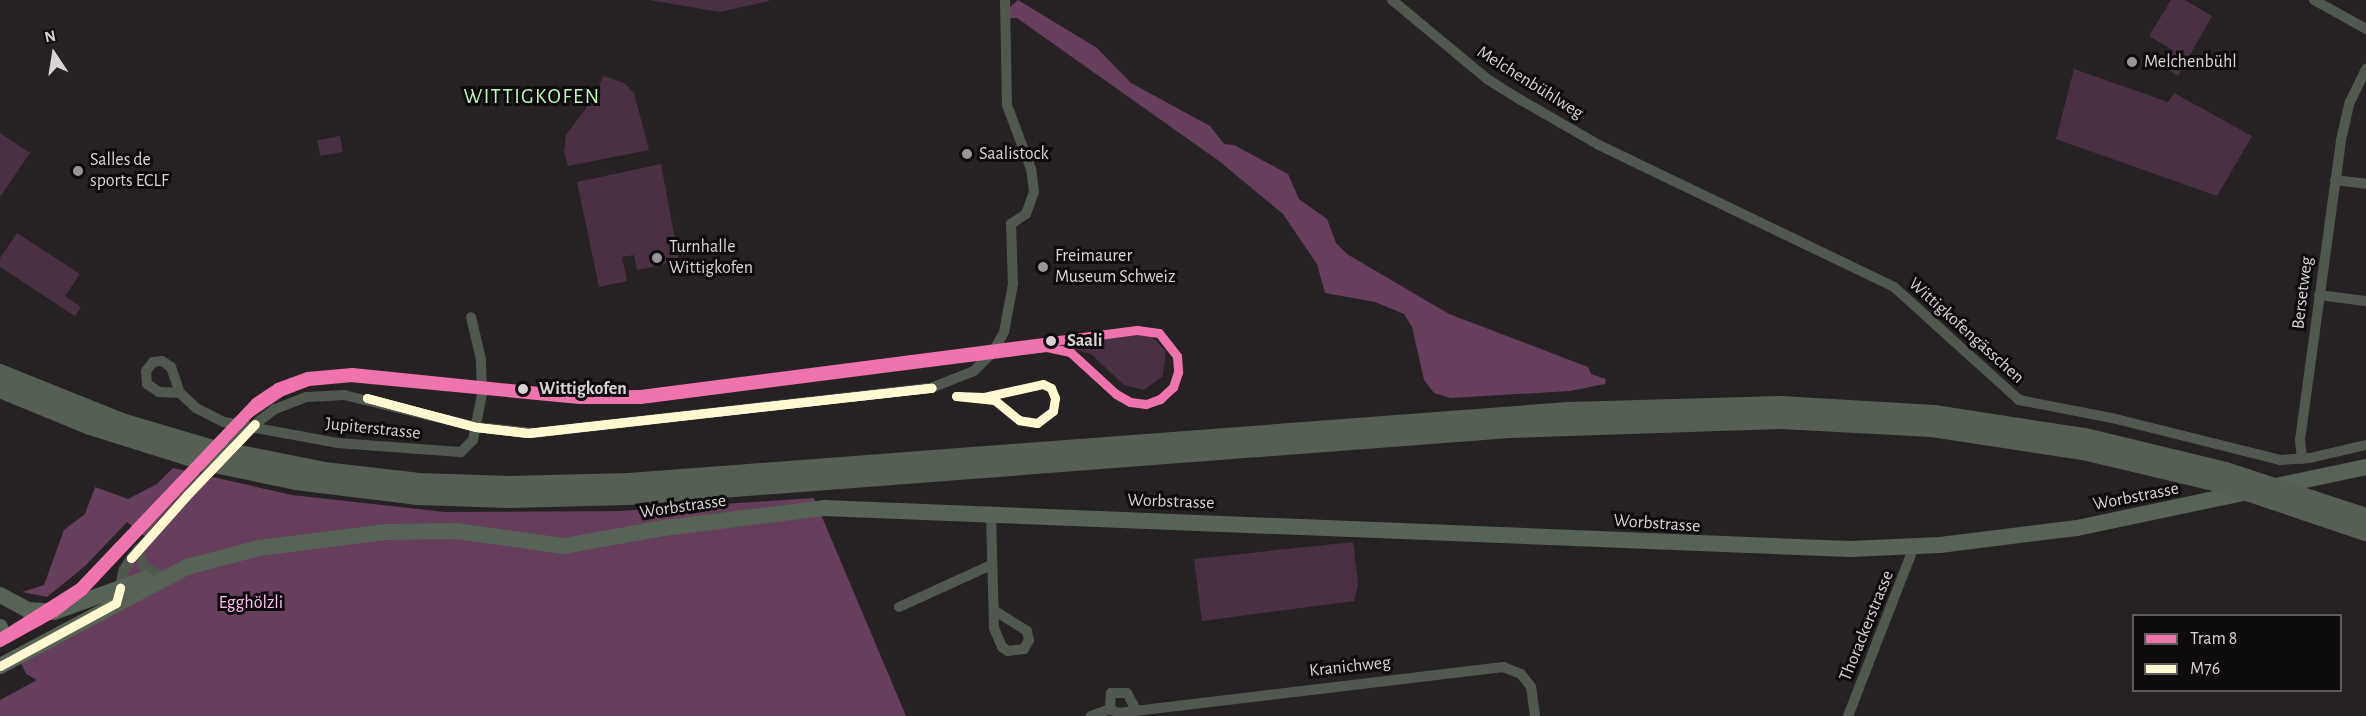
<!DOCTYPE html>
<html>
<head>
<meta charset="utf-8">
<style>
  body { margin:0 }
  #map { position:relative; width:2366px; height:716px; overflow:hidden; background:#262224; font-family:"Alegreya Sans",sans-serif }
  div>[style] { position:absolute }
  .green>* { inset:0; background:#4a3043; transform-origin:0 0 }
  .forest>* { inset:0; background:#653f5b }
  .street>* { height:10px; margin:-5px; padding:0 5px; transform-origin:5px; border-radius:5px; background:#50584f }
  .primary>* { height:16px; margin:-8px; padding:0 8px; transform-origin:8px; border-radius:8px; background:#576356 }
  .highway>* { height:18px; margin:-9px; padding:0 9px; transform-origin:9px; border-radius:9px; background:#555f54 }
  .bus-1>* { height:9px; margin:-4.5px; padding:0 4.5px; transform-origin:4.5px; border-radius:4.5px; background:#fff9d1 }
  .tram-1>* { height:9px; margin:-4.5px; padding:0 4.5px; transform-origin:4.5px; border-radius:4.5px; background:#ef73ac }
  .dots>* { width:16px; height:16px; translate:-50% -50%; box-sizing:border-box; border:3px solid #0e0b0d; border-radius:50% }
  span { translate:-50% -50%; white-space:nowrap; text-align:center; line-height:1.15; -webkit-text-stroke:6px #0e0b0d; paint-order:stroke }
  .poi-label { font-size:18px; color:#d8d3d6 }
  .left { translate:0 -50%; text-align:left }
  .street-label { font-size:18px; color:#d8d3d6 }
  .stop-label { font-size:18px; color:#d8d3d6; font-weight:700 }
  .park-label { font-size:18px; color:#fac0eb }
  .quarter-label { font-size:21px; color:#bdf6b9; letter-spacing:1.5px }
  .legend { position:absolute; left:2132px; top:614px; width:210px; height:78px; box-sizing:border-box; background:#0e0b0d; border:2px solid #5f5b5d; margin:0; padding:8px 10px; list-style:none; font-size:18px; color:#d8d3d6 }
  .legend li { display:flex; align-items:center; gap:12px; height:30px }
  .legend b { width:30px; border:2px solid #5f5b5d }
  .north { position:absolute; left:24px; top:24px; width:60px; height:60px; -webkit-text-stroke:4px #0e0b0d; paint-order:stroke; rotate:348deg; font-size:16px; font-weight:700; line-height:24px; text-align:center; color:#d8d3d6 }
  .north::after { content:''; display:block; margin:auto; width:21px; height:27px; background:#d8d3d6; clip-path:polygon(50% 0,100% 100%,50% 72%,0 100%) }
</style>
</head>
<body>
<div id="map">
  <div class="green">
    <i style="clip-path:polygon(649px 0,769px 0,769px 1px,720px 12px)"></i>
    <i style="clip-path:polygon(2171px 0,2185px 0,2212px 16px,2178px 76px,2161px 65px,2171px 49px,2149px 36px)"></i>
    <i style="clip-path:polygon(2074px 69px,2168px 102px,2174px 93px,2252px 136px,2217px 196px,2056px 139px)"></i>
    <i style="clip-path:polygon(603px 76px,624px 83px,634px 93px,649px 150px,568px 166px,564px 152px,566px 135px,596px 95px)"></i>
    <i style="clip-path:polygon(0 133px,30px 153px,0 197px)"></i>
    <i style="left:340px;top:136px;width:16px;height:23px;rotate:79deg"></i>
    <i style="clip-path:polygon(661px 164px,679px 261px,637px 270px,634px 255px,622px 257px,627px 281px,599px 287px,577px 182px)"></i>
    <i style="clip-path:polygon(17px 233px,80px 274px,65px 296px,81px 307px,75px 316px,0 267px,0 258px)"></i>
    <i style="clip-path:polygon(1135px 334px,1150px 335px,1166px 351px,1163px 376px,1144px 390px,1124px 385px,1091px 354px,1054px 344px)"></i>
    <i style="clip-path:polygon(1353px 542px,1358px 584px,1354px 601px,1202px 621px,1194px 559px)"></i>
  </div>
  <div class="forest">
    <i style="clip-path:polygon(1018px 0,1097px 48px,1131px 83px,1210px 126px,1224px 144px,1234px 145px,1288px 174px,1299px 199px,1327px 219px,1336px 243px,1347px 254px,1449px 314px,1588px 367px,1591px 374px,1606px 379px,1605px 384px,1570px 391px,1451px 398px,1434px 393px,1424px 380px,1412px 327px,1404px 314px,1375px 302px,1325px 293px,1317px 264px,1283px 214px,1219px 161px,1017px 18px,1009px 18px,1010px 7px)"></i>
    <i style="clip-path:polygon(173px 468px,292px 495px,445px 512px,619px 511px,814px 498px,906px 716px,0 716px,0 700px,37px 680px,26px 674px,18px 657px,132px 595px,125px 584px,128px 569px,148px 539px,127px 522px,85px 566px,47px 597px,22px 592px,44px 585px,64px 530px,85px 514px,95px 487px,128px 499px,157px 484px)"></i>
  </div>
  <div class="street">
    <i style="left:1392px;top:0;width:124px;rotate:39.7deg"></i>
    <i style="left:1487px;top:79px;width:40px;rotate:32deg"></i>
    <i style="left:1521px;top:100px;width:90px;rotate:30deg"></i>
    <i style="left:1599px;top:145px;width:327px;rotate:25.7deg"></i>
    <i style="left:1894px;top:287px;width:169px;rotate:42.1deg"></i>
    <i style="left:2019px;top:400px;width:95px;rotate:11deg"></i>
    <i style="left:2112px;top:418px;width:173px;rotate:14deg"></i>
    <i style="left:2280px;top:460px;width:30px;rotate:-4deg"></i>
    <i style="left:2310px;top:458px;width:57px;rotate:-13.1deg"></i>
    <i style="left:2314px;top:0;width:60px;rotate:29.1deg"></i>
    <i style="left:2335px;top:180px;width:31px;rotate:7deg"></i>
    <i style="left:2319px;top:295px;width:47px;rotate:7.3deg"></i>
    <i style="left:180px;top:393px;width:21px;rotate:-177deg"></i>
    <i style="left:159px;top:392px;width:14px;rotate:-146deg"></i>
    <i style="left:147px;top:384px;width:13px;rotate:-94deg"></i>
    <i style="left:146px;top:371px;width:11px;rotate:-52deg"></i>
    <i style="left:153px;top:362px;width:9px;rotate:-6deg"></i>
    <i style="left:162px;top:361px;width:11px;rotate:34deg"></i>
    <i style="left:171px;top:367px;width:28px;rotate:71deg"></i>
    <i style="left:180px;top:393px;width:22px;rotate:43deg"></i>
    <i style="left:196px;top:408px;width:31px;rotate:27deg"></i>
    <i style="left:224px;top:422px;width:115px;rotate:10.5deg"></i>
    <i style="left:337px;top:443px;width:124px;rotate:4.2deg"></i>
    <i style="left:461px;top:452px;width:17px;rotate:-45deg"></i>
    <i style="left:473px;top:440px;width:47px;rotate:-78.9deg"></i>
    <i style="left:482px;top:394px;width:35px;rotate:-92deg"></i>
    <i style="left:481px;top:359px;width:43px;rotate:-103.4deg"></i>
    <i style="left:2302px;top:459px;width:19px;rotate:-96deg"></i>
    <i style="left:2300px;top:440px;width:303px;rotate:-82.2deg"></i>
    <i style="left:2341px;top:140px;width:39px;rotate:-77deg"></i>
    <i style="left:2350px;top:102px;width:37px;rotate:-64deg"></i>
    <i style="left:991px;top:513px;width:115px;rotate:88.5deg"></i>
    <i style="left:994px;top:628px;width:21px;rotate:67deg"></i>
    <i style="left:1002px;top:647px;width:7px;rotate:34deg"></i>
    <i style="left:1008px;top:651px;width:16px;rotate:-7deg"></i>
    <i style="left:1024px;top:649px;width:10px;rotate:-61deg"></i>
    <i style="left:1029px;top:640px;width:9px;rotate:-103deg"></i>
    <i style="left:1027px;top:631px;width:39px;rotate:-148deg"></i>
    <i style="left:138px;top:549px;width:19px;rotate:72deg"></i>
    <i style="left:144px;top:567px;width:18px;rotate:27deg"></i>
    <i style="left:119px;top:592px;width:21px;rotate:-79deg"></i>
    <i style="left:123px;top:571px;width:15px;rotate:-58deg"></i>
    <i style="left:131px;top:558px;width:169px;rotate:-47.9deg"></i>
    <i style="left:244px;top:433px;width:39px;rotate:-38deg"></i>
    <i style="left:275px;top:409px;width:34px;rotate:-21deg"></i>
    <i style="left:307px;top:397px;width:37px;rotate:-3deg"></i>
    <i style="left:344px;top:395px;width:136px;rotate:13.6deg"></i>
    <i style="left:476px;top:427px;width:58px;rotate:5.9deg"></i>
    <i style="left:534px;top:433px;width:400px;rotate:-6.5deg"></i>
    <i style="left:931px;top:388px;width:46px;rotate:-21.6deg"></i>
    <i style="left:974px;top:371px;width:27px;rotate:-45deg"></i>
    <i style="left:993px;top:352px;width:23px;rotate:-61deg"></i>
    <i style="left:1004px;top:332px;width:49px;rotate:-79.4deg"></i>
    <i style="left:1013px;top:284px;width:60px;rotate:-91.9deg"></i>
    <i style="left:1011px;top:224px;width:18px;rotate:-34deg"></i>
    <i style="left:1026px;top:214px;width:23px;rotate:-70deg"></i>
    <i style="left:1034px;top:192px;width:23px;rotate:-97deg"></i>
    <i style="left:1031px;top:169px;width:68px;rotate:-110.6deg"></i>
    <i style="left:1007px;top:105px;width:105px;rotate:-91.1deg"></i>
    <i style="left:899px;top:607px;width:101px;rotate:-24.5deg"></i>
    <i style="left:1135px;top:708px;width:17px;rotate:-118deg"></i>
    <i style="left:1127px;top:693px;width:16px;rotate:180deg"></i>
    <i style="left:1111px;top:693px;width:16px;rotate:94deg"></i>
    <i style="left:1110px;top:709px;width:9px;rotate:27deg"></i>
    <i style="left:1118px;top:713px;width:388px;rotate:-6.8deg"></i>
    <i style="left:1503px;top:667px;width:19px;rotate:21deg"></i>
    <i style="left:1521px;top:674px;width:16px;rotate:52deg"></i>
    <i style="left:1531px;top:687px;width:29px;rotate:82deg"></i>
    <i style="left:1091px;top:716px;width:20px;rotate:-20deg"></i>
    <i style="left:1848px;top:716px;width:181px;rotate:-68.7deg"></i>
  </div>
  <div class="primary">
    <i style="left:0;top:595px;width:32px;rotate:28deg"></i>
    <i style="left:28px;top:610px;width:26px;rotate:4deg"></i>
    <i style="left:54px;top:612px;width:97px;rotate:-19.9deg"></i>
    <i style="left:0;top:627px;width:10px;rotate:90deg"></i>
    <i style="left:0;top:666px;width:212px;rotate:-27.9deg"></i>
    <i style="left:187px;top:567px;width:74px;rotate:-14.8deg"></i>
    <i style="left:259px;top:548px;width:127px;rotate:-7.2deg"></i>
    <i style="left:385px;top:532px;width:71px;rotate:-0.8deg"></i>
    <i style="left:456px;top:531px;width:109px;rotate:7.9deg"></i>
    <i style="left:564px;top:546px;width:102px;rotate:-10.2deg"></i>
    <i style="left:664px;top:528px;width:161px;rotate:-7.1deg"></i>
    <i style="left:824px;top:508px;width:1027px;rotate:2.29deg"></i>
    <i style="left:1850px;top:549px;width:90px;rotate:-2.5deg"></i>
    <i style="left:1940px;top:545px;width:138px;rotate:-7.1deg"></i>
    <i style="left:2077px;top:528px;width:295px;rotate:-11.9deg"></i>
  </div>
  <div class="highway">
    <i style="left:0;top:373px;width:131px;rotate:21.9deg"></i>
    <i style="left:122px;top:422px;width:91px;rotate:16.6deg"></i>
    <i style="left:209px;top:448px;width:117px;rotate:11.3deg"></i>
    <i style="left:324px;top:471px;width:96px;rotate:6.6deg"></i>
    <i style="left:419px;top:482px;width:90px;rotate:1.9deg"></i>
    <i style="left:509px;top:485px;width:120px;rotate:-1.4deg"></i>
    <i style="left:629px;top:482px;width:942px;rotate:-4.32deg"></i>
    <i style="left:1568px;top:411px;width:213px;rotate:-1.6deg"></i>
    <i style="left:1781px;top:405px;width:153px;rotate:3.4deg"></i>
    <i style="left:1934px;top:414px;width:153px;rotate:8.7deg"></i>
    <i style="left:2085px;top:437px;width:145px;rotate:13.6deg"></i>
    <i style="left:2226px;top:471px;width:147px;rotate:18.2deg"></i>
    <i style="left:0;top:389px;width:97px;rotate:22.3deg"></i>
    <i style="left:90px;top:426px;width:121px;rotate:17.4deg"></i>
    <i style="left:205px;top:462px;width:93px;rotate:11.8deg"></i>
    <i style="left:296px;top:481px;width:123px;rotate:7deg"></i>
    <i style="left:418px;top:496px;width:91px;rotate:1.9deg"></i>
    <i style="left:509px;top:499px;width:121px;rotate:-1.4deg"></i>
    <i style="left:630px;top:496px;width:882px;rotate:-4.36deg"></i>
    <i style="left:1509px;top:429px;width:272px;rotate:-1.9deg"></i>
    <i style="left:1781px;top:420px;width:151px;rotate:3deg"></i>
    <i style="left:1932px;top:428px;width:153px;rotate:8.7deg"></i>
    <i style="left:2083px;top:451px;width:144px;rotate:13.3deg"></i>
    <i style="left:2223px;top:484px;width:151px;rotate:18.6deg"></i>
  </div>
  <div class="bus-1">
    <i style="left:1043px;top:384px;width:9px;rotate:27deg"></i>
    <i style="left:1051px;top:388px;width:11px;rotate:68deg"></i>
    <i style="left:1055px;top:398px;width:13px;rotate:99deg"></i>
    <i style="left:1053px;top:411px;width:20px;rotate:143deg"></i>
    <i style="left:1037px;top:423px;width:18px;rotate:-171deg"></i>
    <i style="left:1019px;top:420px;width:32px;rotate:-141deg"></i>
    <i style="left:994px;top:400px;width:38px;rotate:-174deg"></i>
    <i style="left:956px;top:396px;width:28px;rotate:2deg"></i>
    <i style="left:984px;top:397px;width:60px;rotate:-12.4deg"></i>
    <i style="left:367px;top:398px;width:113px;rotate:14.9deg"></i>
    <i style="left:367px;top:398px;width:113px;rotate:14.9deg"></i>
    <i style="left:476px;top:427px;width:52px;rotate:6.6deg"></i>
    <i style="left:476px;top:427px;width:52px;rotate:6.6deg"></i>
    <i style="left:528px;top:433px;width:406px;rotate:-6.4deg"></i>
    <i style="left:528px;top:433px;width:406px;rotate:-6.4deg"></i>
    <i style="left:189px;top:493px;width:95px;rotate:-46.3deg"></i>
    <i style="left:189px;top:493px;width:95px;rotate:-46.3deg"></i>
    <i style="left:131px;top:558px;width:87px;rotate:-48.3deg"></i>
    <i style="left:131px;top:558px;width:87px;rotate:-48.3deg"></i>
    <i style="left:0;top:666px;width:132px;rotate:-28.5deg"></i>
    <i style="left:116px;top:603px;width:16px;rotate:-75deg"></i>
  </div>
  <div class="tram-1">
    <i style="left:0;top:637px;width:93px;rotate:-32.3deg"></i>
    <i style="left:79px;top:587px;width:255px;rotate:-46.4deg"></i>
    <i style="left:255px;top:402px;width:27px;rotate:-34deg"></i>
    <i style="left:277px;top:387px;width:32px;rotate:-20deg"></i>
    <i style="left:307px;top:376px;width:45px;rotate:-5.1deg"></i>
    <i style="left:352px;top:372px;width:227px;rotate:5.8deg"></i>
    <i style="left:578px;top:395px;width:62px;rotate:-0.9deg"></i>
    <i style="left:640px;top:394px;width:501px;rotate:-7.34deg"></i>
    <i style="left:1137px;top:330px;width:22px;rotate:8deg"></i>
    <i style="left:1159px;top:333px;width:29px;rotate:52deg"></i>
    <i style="left:1177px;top:356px;width:16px;rotate:86deg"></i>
    <i style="left:1178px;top:372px;width:16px;rotate:108deg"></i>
    <i style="left:1173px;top:387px;width:18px;rotate:137deg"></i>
    <i style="left:1160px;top:399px;width:15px;rotate:160deg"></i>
    <i style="left:1146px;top:404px;width:16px;rotate:-173deg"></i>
    <i style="left:1130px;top:402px;width:16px;rotate:-150deg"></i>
    <i style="left:1116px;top:394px;width:62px;rotate:-137.6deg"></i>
    <i style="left:1070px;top:352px;width:25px;rotate:-168deg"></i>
    <i style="left:1046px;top:347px;width:409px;rotate:172.7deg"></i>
    <i style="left:640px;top:399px;width:61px;rotate:180deg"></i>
    <i style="left:579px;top:399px;width:228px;rotate:-174.5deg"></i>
    <i style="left:352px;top:377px;width:44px;rotate:174.8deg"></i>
    <i style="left:308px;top:381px;width:30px;rotate:159deg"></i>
    <i style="left:280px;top:392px;width:37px;rotate:146deg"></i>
    <i style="left:249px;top:413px;width:244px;rotate:133.2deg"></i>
    <i style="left:82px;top:591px;width:35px;rotate:143deg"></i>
    <i style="left:54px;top:612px;width:62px;rotate:150.9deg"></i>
  </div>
  <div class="dots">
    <i style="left:2132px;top:62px;background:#9a9598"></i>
    <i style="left:967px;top:154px;background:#9a9598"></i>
    <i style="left:78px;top:171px;background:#9a9598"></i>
    <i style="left:657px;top:258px;background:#9a9598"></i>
    <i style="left:1043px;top:267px;background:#9a9598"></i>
    <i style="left:1051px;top:341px;background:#d8d3d6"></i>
    <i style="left:523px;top:389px;background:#d8d3d6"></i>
  </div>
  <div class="poi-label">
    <span class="left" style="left:2144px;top:62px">Melchenbühl</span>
    <span class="left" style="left:979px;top:154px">Saalistock</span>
    <span class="left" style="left:90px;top:171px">Salles de<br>sports ECLF</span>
    <span class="left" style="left:669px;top:258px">Turnhalle<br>Wittigkofen</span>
    <span class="left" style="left:1055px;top:267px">Freimaurer<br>Museum Schweiz</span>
  </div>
  <div class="street-label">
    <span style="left:1530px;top:83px;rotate:32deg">Melchenbühlweg</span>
    <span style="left:2303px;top:293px;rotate:-83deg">Bersetweg</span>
    <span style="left:1966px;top:331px;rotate:42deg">Wittigkofengässchen</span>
    <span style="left:373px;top:429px;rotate:6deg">Jupiterstrasse</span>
    <span style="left:2136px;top:497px;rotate:-11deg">Worbstrasse</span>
    <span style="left:1171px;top:502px;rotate:2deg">Worbstrasse</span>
    <span style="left:683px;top:507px;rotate:-8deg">Worbstrasse</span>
    <span style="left:1657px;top:524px;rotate:4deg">Worbstrasse</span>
    <span style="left:1867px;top:626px;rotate:-68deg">Thorackerstrasse</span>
    <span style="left:1350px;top:667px;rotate:-6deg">Kranichweg</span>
  </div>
  <div class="stop-label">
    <span class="left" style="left:1067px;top:341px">Saali</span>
    <span class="left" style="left:539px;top:389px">Wittigkofen</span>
  </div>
  <div class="park-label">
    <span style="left:251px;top:603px">Egghölzli</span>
  </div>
  <div class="quarter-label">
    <span style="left:532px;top:97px">WITTIGKOFEN</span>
  </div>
  <ul class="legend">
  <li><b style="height:8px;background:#ef73ac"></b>Tram 8</li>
  <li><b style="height:8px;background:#fff9d1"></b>M76</li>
  </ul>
  <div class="north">N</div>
</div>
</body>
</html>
